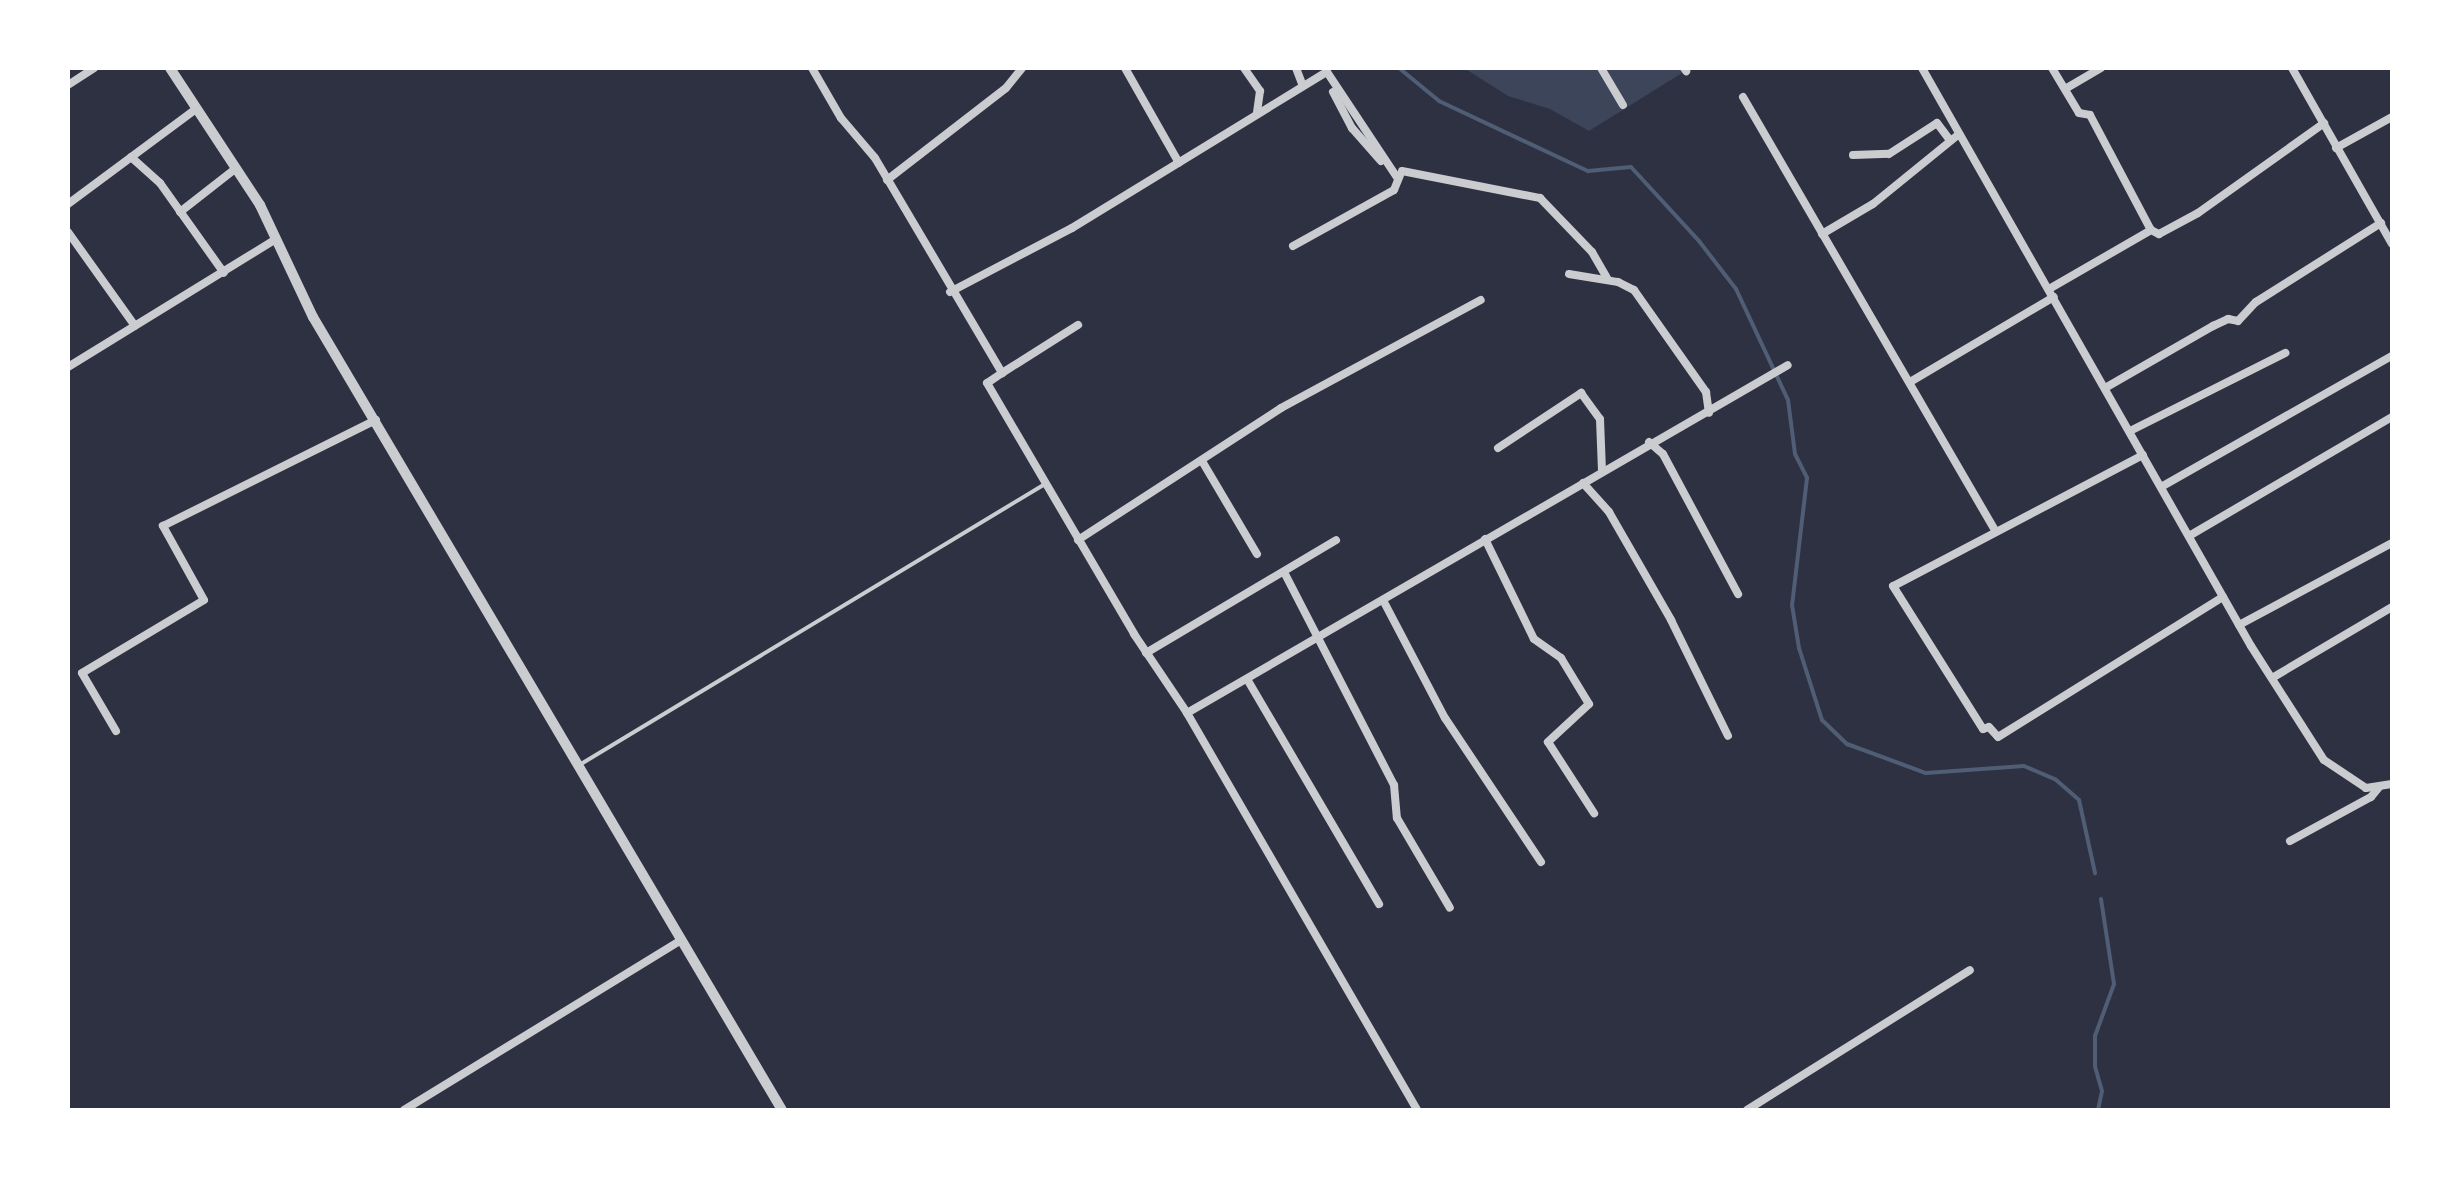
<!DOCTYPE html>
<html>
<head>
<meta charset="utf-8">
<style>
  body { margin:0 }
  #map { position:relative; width:2460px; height:1178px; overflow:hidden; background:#2d3142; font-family:Literata,serif }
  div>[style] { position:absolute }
  .green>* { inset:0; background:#3c4559 }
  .stream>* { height:4px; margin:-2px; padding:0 2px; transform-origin:2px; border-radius:2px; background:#4f5d75 }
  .service>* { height:4px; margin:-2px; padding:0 2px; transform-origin:2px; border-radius:2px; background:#caccd0 }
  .minor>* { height:8px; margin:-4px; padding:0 4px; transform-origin:4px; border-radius:4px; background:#caccd0 }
  .tertiary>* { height:10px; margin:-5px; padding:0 5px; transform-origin:5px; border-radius:5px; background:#caccd0 }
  span { translate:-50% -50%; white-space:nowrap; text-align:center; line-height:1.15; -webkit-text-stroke:8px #fff; paint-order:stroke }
  .frame { position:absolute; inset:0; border:70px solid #fff; pointer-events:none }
</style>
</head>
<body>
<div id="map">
  <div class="green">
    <i style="clip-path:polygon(1464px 68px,1690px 68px,1589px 131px,1550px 109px,1508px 96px)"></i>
  </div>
  <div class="stream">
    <i style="left:1399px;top:68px;width:52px;rotate:39.5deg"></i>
    <i style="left:1439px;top:101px;width:165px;rotate:25.2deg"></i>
    <i style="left:1588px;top:171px;width:43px;rotate:-5.3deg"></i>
    <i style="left:1631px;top:167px;width:100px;rotate:47.4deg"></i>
    <i style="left:1699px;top:241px;width:61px;rotate:52.4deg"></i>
    <i style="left:1736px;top:289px;width:123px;rotate:64.9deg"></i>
    <i style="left:1788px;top:400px;width:54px;rotate:82.6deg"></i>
    <i style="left:1795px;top:454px;width:27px;rotate:63deg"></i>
    <i style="left:1807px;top:478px;width:128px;rotate:96.7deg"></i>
    <i style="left:1792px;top:605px;width:44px;rotate:80.8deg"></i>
    <i style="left:1799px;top:648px;width:76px;rotate:72.3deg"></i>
    <i style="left:1822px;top:720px;width:35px;rotate:44deg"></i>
    <i style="left:1847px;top:744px;width:84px;rotate:20.2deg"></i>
    <i style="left:1926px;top:773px;width:98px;rotate:-4.1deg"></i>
    <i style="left:2024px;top:766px;width:34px;rotate:23deg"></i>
    <i style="left:2055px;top:779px;width:32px;rotate:41deg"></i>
    <i style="left:2079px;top:800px;width:75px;rotate:77.6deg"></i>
    <i style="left:2098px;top:1110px;width:19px;rotate:-78deg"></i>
    <i style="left:2102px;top:1091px;width:26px;rotate:-106deg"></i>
    <i style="left:2095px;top:1066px;width:30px;rotate:-90deg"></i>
    <i style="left:2095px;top:1036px;width:55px;rotate:-69.9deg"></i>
    <i style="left:2114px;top:984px;width:86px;rotate:-98.7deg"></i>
  </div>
  <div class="service">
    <i style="left:581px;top:764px;width:542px;rotate:-31.11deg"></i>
  </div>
  <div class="minor">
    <i style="left:812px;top:68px;width:58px;rotate:59.9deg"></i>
    <i style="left:841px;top:118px;width:52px;rotate:49.6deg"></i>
    <i style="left:875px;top:158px;width:250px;rotate:59.4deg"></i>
    <i style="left:1002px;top:373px;width:18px;rotate:146deg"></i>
    <i style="left:987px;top:383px;width:291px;rotate:59.6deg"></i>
    <i style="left:1134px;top:634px;width:95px;rotate:56.1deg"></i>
    <i style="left:1187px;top:713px;width:459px;rotate:59.9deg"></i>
    <i style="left:1125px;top:68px;width:109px;rotate:60.4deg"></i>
    <i style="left:1244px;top:68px;width:28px;rotate:55deg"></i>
    <i style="left:1260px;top:91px;width:22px;rotate:98deg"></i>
    <i style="left:1296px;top:68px;width:19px;rotate:69deg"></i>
    <i style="left:1601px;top:68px;width:43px;rotate:59.3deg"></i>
    <i style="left:1684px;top:68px;width:4px;rotate:56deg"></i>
    <i style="left:1922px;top:68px;width:665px;rotate:60.35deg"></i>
    <i style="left:2251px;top:646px;width:135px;rotate:57.4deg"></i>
    <i style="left:2324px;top:760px;width:50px;rotate:33.7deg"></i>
    <i style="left:2366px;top:788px;width:26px;rotate:-9deg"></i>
    <i style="left:2052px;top:68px;width:52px;rotate:59deg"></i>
    <i style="left:2079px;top:113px;width:11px;rotate:10deg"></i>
    <i style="left:2090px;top:115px;width:130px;rotate:62.1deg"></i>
    <i style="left:2292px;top:68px;width:202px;rotate:60.4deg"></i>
    <i style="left:68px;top:85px;width:31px;rotate:-33deg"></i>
    <i style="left:2065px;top:89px;width:42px;rotate:-30.3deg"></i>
    <i style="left:1333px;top:92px;width:41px;rotate:62.2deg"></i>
    <i style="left:1352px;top:128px;width:44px;rotate:48.7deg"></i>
    <i style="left:1743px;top:97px;width:503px;rotate:59.82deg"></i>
    <i style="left:2336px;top:148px;width:64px;rotate:-29deg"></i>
    <i style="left:1853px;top:155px;width:36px;rotate:-2deg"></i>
    <i style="left:1889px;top:154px;width:57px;rotate:-32.9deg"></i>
    <i style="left:1937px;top:123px;width:21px;rotate:53deg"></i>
    <i style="left:131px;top:157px;width:39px;rotate:42deg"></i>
    <i style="left:160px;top:183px;width:110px;rotate:54.6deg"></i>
    <i style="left:1402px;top:171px;width:141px;rotate:11.1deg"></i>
    <i style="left:1540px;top:198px;width:75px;rotate:46.1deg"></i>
    <i style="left:1592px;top:252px;width:30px;rotate:60deg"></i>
    <i style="left:887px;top:180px;width:150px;rotate:-37.7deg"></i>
    <i style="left:1006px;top:88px;width:26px;rotate:-51deg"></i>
    <i style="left:68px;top:204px;width:159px;rotate:-36.6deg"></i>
    <i style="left:180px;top:212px;width:70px;rotate:-38deg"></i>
    <i style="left:68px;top:232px;width:115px;rotate:54.5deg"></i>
    <i style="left:1822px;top:234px;width:59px;rotate:-30.5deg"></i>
    <i style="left:1873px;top:204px;width:109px;rotate:-39.1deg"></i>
    <i style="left:1293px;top:246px;width:115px;rotate:-29deg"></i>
    <i style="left:1394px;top:190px;width:16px;rotate:-68deg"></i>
    <i style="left:1569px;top:274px;width:50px;rotate:9.3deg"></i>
    <i style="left:1618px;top:282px;width:18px;rotate:27deg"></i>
    <i style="left:1634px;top:290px;width:125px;rotate:54.8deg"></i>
    <i style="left:1706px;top:392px;width:21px;rotate:82deg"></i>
    <i style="left:2049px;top:289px;width:118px;rotate:-30deg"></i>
    <i style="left:2151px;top:230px;width:9px;rotate:27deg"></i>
    <i style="left:2159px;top:234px;width:44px;rotate:-28.3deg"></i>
    <i style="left:2198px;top:213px;width:155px;rotate:-35.5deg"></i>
    <i style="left:950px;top:292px;width:138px;rotate:-27.7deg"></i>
    <i style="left:1072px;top:228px;width:299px;rotate:-31.5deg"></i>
    <i style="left:1327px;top:72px;width:128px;rotate:56.4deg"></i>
    <i style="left:68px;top:367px;width:244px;rotate:-31.6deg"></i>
    <i style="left:1002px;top:373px;width:90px;rotate:-32.3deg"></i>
    <i style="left:1910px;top:382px;width:167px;rotate:-30.6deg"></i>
    <i style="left:2105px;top:388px;width:125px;rotate:-29.9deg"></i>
    <i style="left:2213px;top:326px;width:17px;rotate:-25deg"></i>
    <i style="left:2228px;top:319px;width:10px;rotate:11deg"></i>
    <i style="left:2238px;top:321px;width:26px;rotate:-47deg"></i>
    <i style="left:2256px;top:302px;width:148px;rotate:-32.3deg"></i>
    <i style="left:2130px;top:431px;width:174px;rotate:-26.7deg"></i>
    <i style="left:1649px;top:442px;width:18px;rotate:41deg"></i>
    <i style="left:1663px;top:454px;width:159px;rotate:61.8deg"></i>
    <i style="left:1498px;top:448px;width:100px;rotate:-33.5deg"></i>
    <i style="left:1581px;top:393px;width:32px;rotate:54deg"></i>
    <i style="left:1600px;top:419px;width:53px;rotate:87.8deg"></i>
    <i style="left:2143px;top:455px;width:282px;rotate:152.3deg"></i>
    <i style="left:1893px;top:586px;width:169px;rotate:57.8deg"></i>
    <i style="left:1983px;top:729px;width:6px;rotate:-18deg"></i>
    <i style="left:1989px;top:727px;width:13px;rotate:48deg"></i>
    <i style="left:1998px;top:737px;width:265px;rotate:-31.9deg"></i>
    <i style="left:1202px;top:461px;width:108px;rotate:59.4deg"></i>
    <i style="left:1583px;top:483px;width:39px;rotate:48deg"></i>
    <i style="left:1609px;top:512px;width:125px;rotate:60.1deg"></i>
    <i style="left:1671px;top:620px;width:129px;rotate:63.8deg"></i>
    <i style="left:2161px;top:487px;width:266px;rotate:-29.6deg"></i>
    <i style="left:2189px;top:536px;width:235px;rotate:-30.4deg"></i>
    <i style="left:1485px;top:539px;width:111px;rotate:63.9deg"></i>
    <i style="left:1534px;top:639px;width:33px;rotate:35deg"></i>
    <i style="left:1561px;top:658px;width:54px;rotate:58.7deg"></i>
    <i style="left:1589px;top:704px;width:56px;rotate:137.2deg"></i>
    <i style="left:1548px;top:742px;width:85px;rotate:57.1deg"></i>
    <i style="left:1078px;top:540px;width:242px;rotate:-33deg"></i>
    <i style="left:1281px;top:408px;width:227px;rotate:-28.4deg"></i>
    <i style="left:1284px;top:572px;width:240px;rotate:62.7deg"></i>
    <i style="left:1394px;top:785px;width:33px;rotate:85deg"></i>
    <i style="left:1397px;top:818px;width:104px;rotate:59.5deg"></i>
    <i style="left:1384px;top:602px;width:131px;rotate:62.3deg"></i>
    <i style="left:1445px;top:718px;width:173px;rotate:56.3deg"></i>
    <i style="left:2239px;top:625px;width:174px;rotate:-28.2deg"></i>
    <i style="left:1146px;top:653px;width:221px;rotate:-30.7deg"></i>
    <i style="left:2272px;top:678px;width:139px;rotate:-30.6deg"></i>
    <i style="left:1247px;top:679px;width:261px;rotate:59.6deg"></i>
    <i style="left:1187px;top:713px;width:694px;rotate:-30.07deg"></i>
    <i style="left:116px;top:731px;width:67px;rotate:-120.4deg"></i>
    <i style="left:82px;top:673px;width:142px;rotate:-30.9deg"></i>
    <i style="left:204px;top:600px;width:85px;rotate:-119deg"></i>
    <i style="left:163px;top:526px;width:238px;rotate:-26.5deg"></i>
    <i style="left:2290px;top:841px;width:92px;rotate:-28.5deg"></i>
    <i style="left:2371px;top:797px;width:14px;rotate:-51deg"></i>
    <i style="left:404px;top:1110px;width:325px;rotate:-31.5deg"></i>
    <i style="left:1747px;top:1110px;width:263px;rotate:-32.1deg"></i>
  </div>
  <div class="tertiary">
    <i style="left:170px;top:68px;width:164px;rotate:56.7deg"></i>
    <i style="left:260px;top:205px;width:124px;rotate:64.7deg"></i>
    <i style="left:313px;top:317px;width:921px;rotate:59.4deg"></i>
  </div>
  <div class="frame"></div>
</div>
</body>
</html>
